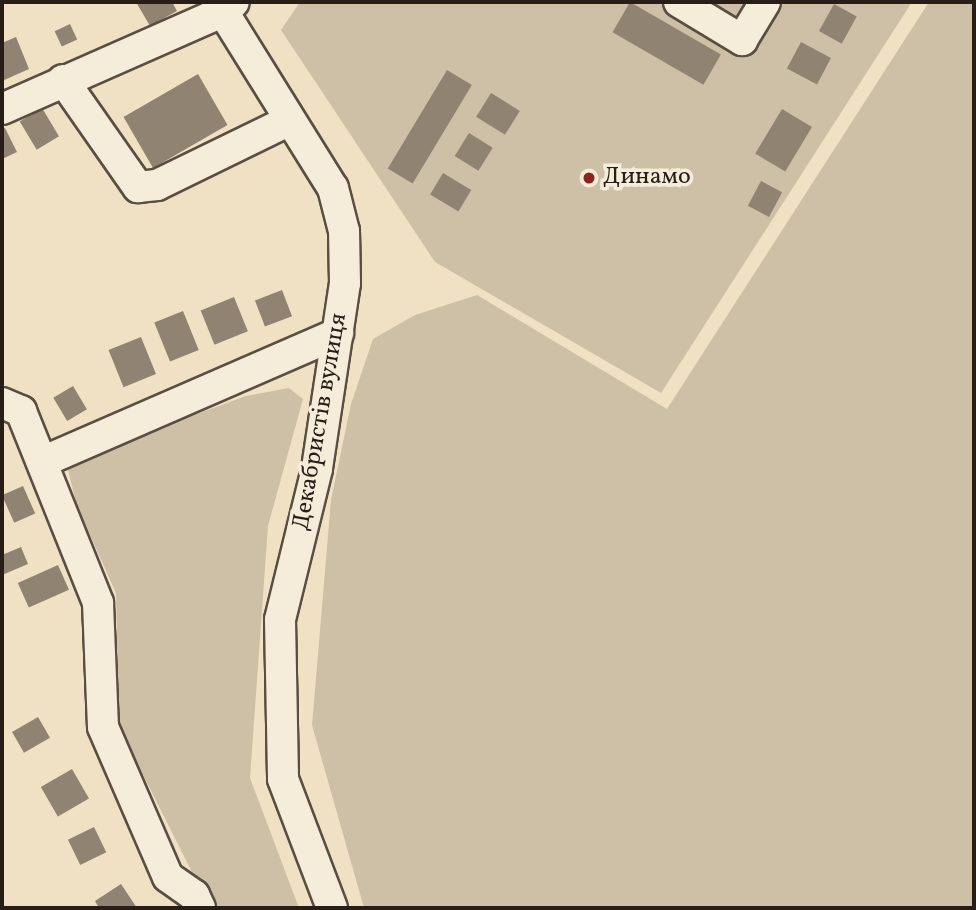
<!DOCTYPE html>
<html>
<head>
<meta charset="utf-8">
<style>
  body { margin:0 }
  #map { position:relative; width:976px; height:910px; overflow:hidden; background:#f0e1c4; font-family:Vollkorn,serif }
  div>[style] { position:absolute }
  .green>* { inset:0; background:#cec0a7 }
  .building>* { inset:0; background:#908371; transform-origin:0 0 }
  .roads { filter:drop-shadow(2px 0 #5a4e42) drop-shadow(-2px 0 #5a4e42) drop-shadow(0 2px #5a4e42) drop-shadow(0 -2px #5a4e42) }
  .minor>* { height:30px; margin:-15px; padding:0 15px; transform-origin:15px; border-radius:15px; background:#f5ecd9 }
  .dots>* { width:19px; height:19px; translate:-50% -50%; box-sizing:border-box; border:4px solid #f5ecd9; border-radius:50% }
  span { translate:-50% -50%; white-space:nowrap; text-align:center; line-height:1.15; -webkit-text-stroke:7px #f5ecd9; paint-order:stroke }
  .poi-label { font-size:24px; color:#281d17 }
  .left { translate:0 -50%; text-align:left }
  .street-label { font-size:24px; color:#281d17 }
  .frame { position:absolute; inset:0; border:4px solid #281d17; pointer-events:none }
</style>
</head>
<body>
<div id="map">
  <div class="green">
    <i style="clip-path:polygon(300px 2px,912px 2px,661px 393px,435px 262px,281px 30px)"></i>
    <i style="clip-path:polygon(929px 2px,974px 2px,974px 908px,364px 908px,312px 725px,331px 500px,351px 404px,373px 339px,415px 315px,477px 295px,667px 409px)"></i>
    <i style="clip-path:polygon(289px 388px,303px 399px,268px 526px,250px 778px,299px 908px,210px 908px,119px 727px,116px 593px,77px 506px,66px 462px,246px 396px)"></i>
  </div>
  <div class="building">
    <i style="clip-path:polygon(136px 2px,172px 2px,177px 11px,150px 26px)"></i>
    <i style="left:630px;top:2px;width:105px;height:35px;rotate:30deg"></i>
    <i style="left:834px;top:4px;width:26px;height:31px;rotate:29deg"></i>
    <i style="left:70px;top:24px;width:17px;height:17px;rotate:65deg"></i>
    <i style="clip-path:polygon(16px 37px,29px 69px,2px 81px,2px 43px)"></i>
    <i style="left:801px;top:42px;width:34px;height:30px;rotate:28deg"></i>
    <i style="left:447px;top:70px;width:29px;height:115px;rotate:31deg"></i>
    <i style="left:198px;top:74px;width:59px;height:86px;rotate:60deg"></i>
    <i style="left:491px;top:93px;width:34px;height:28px;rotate:32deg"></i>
    <i style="left:42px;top:108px;width:33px;height:26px;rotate:59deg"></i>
    <i style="left:782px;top:109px;width:35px;height:52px;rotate:31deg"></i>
    <i style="clip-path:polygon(5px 128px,17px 152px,2px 159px,2px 129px)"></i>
    <i style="left:469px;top:133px;width:28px;height:27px;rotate:32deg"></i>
    <i style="left:443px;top:173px;width:33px;height:25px;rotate:31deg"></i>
    <i style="left:761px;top:181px;width:24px;height:28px;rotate:28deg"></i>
    <i style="left:282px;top:290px;width:28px;height:29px;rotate:69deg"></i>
    <i style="left:234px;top:297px;width:37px;height:36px;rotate:68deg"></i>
    <i style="left:183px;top:311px;width:42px;height:31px;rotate:68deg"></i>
    <i style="left:141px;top:337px;width:40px;height:35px;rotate:68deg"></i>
    <i style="left:73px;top:386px;width:27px;height:23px;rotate:59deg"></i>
    <i style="left:23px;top:486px;width:30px;height:23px;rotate:66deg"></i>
    <i style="clip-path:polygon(21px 547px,28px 564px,2px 575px,2px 555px)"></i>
    <i style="left:58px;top:565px;width:27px;height:44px;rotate:66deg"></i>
    <i style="left:38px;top:717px;width:24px;height:30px;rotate:60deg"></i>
    <i style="left:72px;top:769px;width:34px;height:36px;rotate:60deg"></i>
    <i style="left:94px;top:827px;width:28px;height:29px;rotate:64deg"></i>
    <i style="clip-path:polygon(121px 884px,137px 908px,99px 908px,95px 901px)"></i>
  </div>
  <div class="roads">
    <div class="minor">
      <i style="left:217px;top:2px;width:219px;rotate:58.1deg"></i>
      <i style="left:333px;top:188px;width:44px;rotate:75.7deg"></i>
      <i style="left:344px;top:231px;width:52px;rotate:88.9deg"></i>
      <i style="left:345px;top:283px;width:188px;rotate:98.6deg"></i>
      <i style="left:317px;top:469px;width:155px;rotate:103.8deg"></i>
      <i style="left:280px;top:620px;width:159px;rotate:88.9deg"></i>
      <i style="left:283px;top:779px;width:138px;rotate:69.2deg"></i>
      <i style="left:679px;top:2px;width:74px;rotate:31.1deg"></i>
      <i style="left:742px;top:40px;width:44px;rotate:-58.8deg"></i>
      <i style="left:63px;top:80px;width:131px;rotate:55deg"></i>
      <i style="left:138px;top:187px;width:19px;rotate:-6deg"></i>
      <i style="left:157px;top:185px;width:148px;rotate:-26deg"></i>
      <i style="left:2px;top:109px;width:243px;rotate:-23.8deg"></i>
      <i style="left:224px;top:11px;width:13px;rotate:-42deg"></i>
      <i style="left:2px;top:403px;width:21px;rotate:23deg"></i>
      <i style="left:21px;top:411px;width:207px;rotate:68.1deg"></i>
      <i style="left:98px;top:603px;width:124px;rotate:87.7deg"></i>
      <i style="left:103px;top:727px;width:163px;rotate:66.6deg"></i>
      <i style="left:168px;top:877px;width:32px;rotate:35deg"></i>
      <i style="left:194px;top:895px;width:14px;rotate:65deg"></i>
      <i style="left:42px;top:462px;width:323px;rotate:-23.5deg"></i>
    </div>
  </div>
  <div class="dots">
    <i style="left:589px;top:178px;background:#8f2418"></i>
  </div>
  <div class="poi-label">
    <span class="left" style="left:603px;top:178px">Динамо</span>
  </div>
  <div class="street-label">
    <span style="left:321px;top:422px;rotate:-80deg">Декабристів вулиця</span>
  </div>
  <div class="frame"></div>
</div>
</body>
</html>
